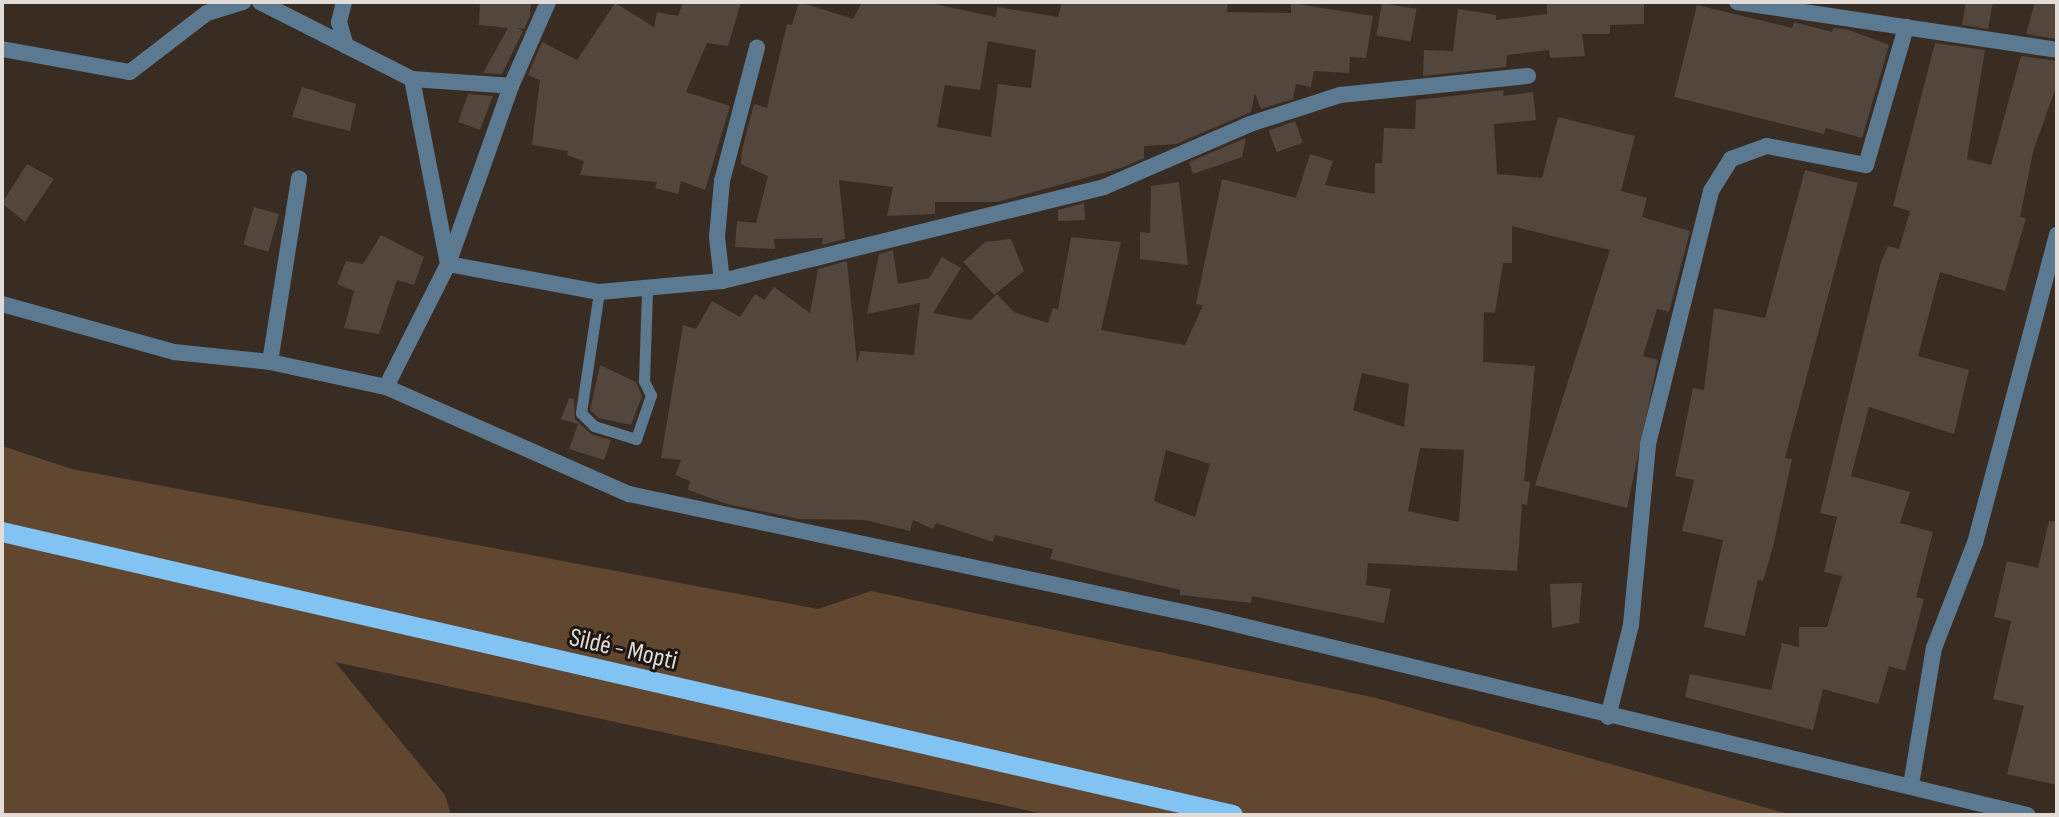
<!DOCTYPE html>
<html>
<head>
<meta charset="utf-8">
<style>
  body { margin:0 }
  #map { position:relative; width:2059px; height:817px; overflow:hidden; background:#392d23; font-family:"Sofia Sans Condensed",sans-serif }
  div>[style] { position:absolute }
  .green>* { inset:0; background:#61472f }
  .building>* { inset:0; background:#53463c; transform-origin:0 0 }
  .lane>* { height:11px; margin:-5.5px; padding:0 5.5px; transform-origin:5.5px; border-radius:5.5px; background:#5b7a91 }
  .street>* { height:16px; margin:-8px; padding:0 8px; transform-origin:8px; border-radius:8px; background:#5b7a91 }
  .primary>* { height:20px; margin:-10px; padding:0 10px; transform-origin:10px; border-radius:10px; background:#81c4f4 }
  span { translate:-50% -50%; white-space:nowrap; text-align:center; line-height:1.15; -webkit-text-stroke:6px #1c1712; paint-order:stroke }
  .street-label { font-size:26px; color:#e3dbd5 }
  .frame { position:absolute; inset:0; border:4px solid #e3dbd5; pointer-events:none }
</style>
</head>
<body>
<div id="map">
  <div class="green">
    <i style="clip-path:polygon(2px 446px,72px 469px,818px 609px,871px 591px,1376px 698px,1792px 815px,1049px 815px,335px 662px,445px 795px,451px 815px,2px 815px)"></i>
  </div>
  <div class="building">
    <i style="clip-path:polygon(480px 2px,531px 2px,530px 16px,524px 29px,517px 28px,523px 31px,502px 74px,483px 73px,508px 28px,479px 25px)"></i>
    <i style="clip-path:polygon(683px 2px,741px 2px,728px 46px,707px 43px,686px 92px,730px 106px,705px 190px,681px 181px,678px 194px,655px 188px,657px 182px,580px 175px,584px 161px,567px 155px,568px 151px,532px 145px,540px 80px,528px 75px,542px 42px,577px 60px,615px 3px,654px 27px,657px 12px,678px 16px)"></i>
    <i style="clip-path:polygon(evenodd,799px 2px,853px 19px,862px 2px,925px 2px,996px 17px,997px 7px,1058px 17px,1062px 2px,1228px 3px,1227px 12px,1291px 13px,1291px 3px,1373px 16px,1366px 58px,1350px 57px,1349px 73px,1314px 71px,1311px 87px,1296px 84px,1293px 99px,1261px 109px,1255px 93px,1251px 112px,1176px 144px,1144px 146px,1144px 158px,1121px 168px,997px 202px,935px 202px,935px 214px,887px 216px,893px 187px,839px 180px,845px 239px,822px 245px,823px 238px,774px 239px,775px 249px,735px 247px,737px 221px,756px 223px,768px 176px,741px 164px,742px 150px,754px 104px,767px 108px,787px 24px,792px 25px,799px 2px,988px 41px,1036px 50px,1031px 88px,998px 84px,991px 137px,937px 127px,945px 85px,980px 90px,988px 41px)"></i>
    <i style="clip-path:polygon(1547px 2px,1644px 2px,1644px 24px,1610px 25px,1610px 34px,1582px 34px,1585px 56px,1550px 58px,1549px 50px,1507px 55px,1506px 67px,1423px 76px,1424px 50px,1453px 51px,1458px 9px,1496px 15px,1496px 20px,1547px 14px)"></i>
    <i style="clip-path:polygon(1966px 2px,1993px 2px,1988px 29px,1962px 25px)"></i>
    <i style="clip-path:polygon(2035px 2px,2057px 2px,2057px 39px,2026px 34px)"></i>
    <i style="left:1382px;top:3px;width:35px;height:33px;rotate:10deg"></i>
    <i style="clip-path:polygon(1697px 5px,1792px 28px,1794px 22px,1832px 32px,1833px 28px,1846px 29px,1889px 45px,1862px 138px,1826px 128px,1824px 134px,1674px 97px)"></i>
    <i style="clip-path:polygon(1935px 43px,1985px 50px,1967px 159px,1991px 165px,2021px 56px,2057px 61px,2057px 84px,2033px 152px,2020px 217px,2026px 218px,2005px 291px,1940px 272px,1918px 356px,1969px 370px,1954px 434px,1869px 407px,1851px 476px,1910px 492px,1900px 523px,1933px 532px,1916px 597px,1924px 599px,1905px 671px,1889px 666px,1878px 704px,1823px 689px,1813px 730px,1685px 697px,1690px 674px,1771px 690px,1782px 643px,1799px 647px,1799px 627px,1827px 627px,1842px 576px,1824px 572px,1837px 517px,1820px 513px,1880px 265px,1888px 246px,1899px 249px,1910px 211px,1893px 206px)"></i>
    <i style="clip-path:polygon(302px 87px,356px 104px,350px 131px,292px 117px)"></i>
    <i style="clip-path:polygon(evenodd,1504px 90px,1503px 96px,1533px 92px,1536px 120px,1494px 124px,1497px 174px,1542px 178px,1558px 117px,1635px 136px,1621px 191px,1647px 198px,1642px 217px,1690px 231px,1669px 312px,1657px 309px,1643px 356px,1658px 360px,1627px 508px,1535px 485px,1610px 250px,1512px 226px,1512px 263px,1503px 263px,1495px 313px,1484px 312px,1483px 362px,1535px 366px,1524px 481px,1530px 482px,1527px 505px,1522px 504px,1517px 571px,1368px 563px,1366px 585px,1391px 589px,1384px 623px,1252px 596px,1251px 603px,1180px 595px,1180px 590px,1050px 559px,1053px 549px,995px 535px,993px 542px,936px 523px,933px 529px,913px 520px,910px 531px,865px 520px,799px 519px,727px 504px,688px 490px,690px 481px,675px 475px,681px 460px,661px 458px,683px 325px,696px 329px,712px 301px,740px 317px,755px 294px,764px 300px,774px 287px,810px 313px,818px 269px,847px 261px,857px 363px,860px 351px,914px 355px,920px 303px,867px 314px,879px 254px,893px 250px,898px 284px,929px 278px,942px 257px,961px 268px,933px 313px,971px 320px,997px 294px,1014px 312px,1048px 323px,1053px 308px,1058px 309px,1071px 237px,1121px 242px,1101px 330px,1185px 345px,1203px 305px,1196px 304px,1222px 179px,1296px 198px,1310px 154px,1333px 161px,1325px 185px,1375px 194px,1375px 163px,1382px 163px,1384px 128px,1415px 129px,1416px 100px,1504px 90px,1362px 373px,1409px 384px,1404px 427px,1353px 410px,1362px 373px,1504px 90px,1420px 448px,1464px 450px,1459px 522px,1408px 511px,1420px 448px,1504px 90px,1166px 450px,1210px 464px,1195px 517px,1154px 501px,1166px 450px)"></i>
    <i style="clip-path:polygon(468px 94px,493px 96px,480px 130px,458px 122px)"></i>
    <i style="left:1295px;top:121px;width:23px;height:28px;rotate:70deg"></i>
    <i style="clip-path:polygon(1246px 138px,1242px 157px,1193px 174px,1189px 162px)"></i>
    <i style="clip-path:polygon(27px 164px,54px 179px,25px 222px,2px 203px)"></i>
    <i style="clip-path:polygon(1805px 170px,1858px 183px,1785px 458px,1792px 459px,1773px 547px,1763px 581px,1758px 580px,1745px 636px,1704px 627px,1723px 540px,1682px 531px,1694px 480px,1675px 476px,1693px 388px,1704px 390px,1714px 308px,1765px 318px)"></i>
    <i style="clip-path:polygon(1179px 182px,1188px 265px,1140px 259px,1140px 232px,1150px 233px,1151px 186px)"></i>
    <i style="clip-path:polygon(1084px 203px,1085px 220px,1058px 221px,1058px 210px)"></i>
    <i style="left:254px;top:207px;width:26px;height:39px;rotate:16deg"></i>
    <i style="clip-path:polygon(381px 235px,424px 257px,414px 285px,397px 280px,379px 334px,344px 328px,354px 291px,337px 284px,346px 261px,363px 264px)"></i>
    <i style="clip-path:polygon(1011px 239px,1024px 271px,994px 295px,963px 262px,985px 242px)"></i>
    <i style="clip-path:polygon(600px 365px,636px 382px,642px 396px,631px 425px,599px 418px,590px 410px)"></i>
    <i style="clip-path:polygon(569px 398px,574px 399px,575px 419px,591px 434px,611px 440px,604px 460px,569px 449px,578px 424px,561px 419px)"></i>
    <i style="clip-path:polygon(2049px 521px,2057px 522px,2057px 785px,2007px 774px,2024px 706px,1993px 699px,2011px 621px,1994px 617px,2007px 561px,2038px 568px)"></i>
    <i style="clip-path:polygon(1582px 583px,1579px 623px,1552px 628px,1550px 584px)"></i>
  </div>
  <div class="lane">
    <i style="left:599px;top:292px;width:122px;rotate:98.5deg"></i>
    <i style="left:581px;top:413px;width:18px;rotate:45deg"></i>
    <i style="left:594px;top:426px;width:44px;rotate:17.2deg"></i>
    <i style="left:636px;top:439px;width:46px;rotate:-71.2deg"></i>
    <i style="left:651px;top:395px;width:16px;rotate:-117deg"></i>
    <i style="left:644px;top:381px;width:91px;rotate:-88.1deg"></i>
  </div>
  <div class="street">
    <i style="left:260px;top:2px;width:170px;rotate:26.9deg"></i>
    <i style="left:412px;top:79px;width:99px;rotate:4deg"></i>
    <i style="left:344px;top:2px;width:21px;rotate:104deg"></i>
    <i style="left:339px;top:22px;width:25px;rotate:74deg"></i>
    <i style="left:1737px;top:2px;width:324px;rotate:8.5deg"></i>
    <i style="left:2px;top:49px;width:130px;rotate:10.2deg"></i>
    <i style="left:130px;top:72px;width:97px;rotate:-37.5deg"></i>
    <i style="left:207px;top:13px;width:38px;rotate:-17deg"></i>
    <i style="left:412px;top:79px;width:188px;rotate:79deg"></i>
    <i style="left:448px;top:264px;width:154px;rotate:10.5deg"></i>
    <i style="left:599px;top:292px;width:123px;rotate:-5.1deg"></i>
    <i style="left:722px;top:281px;width:393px;rotate:-13.8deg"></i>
    <i style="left:1104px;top:187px;width:159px;rotate:-23.3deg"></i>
    <i style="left:1250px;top:124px;width:95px;rotate:-17.9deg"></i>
    <i style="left:1340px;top:95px;width:189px;rotate:-5.8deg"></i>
    <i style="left:722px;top:281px;width:44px;rotate:-96.5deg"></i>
    <i style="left:717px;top:237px;width:56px;rotate:-84.9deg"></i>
    <i style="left:722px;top:181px;width:138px;rotate:-75.3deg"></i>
    <i style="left:2px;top:304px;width:179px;rotate:15.6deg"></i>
    <i style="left:174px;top:352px;width:97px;rotate:5.9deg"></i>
    <i style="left:270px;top:362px;width:119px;rotate:12.2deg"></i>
    <i style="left:386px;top:387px;width:266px;rotate:23.8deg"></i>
    <i style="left:629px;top:494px;width:590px;rotate:12.03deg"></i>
    <i style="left:1206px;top:617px;width:845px;rotate:13.56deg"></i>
    <i style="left:270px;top:362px;width:186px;rotate:-81deg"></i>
    <i style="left:386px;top:387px;width:138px;rotate:-63.2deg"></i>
    <i style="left:448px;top:264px;width:189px;rotate:-70.5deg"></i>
    <i style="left:511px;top:86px;width:92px;rotate:-66.2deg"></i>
    <i style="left:1608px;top:717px;width:95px;rotate:-76deg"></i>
    <i style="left:1631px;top:625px;width:182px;rotate:-84.6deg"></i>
    <i style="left:1648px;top:444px;width:261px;rotate:-76deg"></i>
    <i style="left:1711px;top:191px;width:38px;rotate:-58deg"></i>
    <i style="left:1731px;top:159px;width:38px;rotate:-20deg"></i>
    <i style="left:1767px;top:146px;width:101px;rotate:10.9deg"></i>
    <i style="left:1866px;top:165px;width:144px;rotate:-73.8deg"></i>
    <i style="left:1911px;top:785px;width:139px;rotate:-80.5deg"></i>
    <i style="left:1934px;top:648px;width:113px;rotate:-68.7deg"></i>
    <i style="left:1975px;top:543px;width:319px;rotate:-75.1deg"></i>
  </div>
  <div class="primary">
    <i style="left:2px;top:532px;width:1263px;rotate:12.95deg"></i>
  </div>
  <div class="street-label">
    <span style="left:623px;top:650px;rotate:13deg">Sildé - Mopti</span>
  </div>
  <div class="frame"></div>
</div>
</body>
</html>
